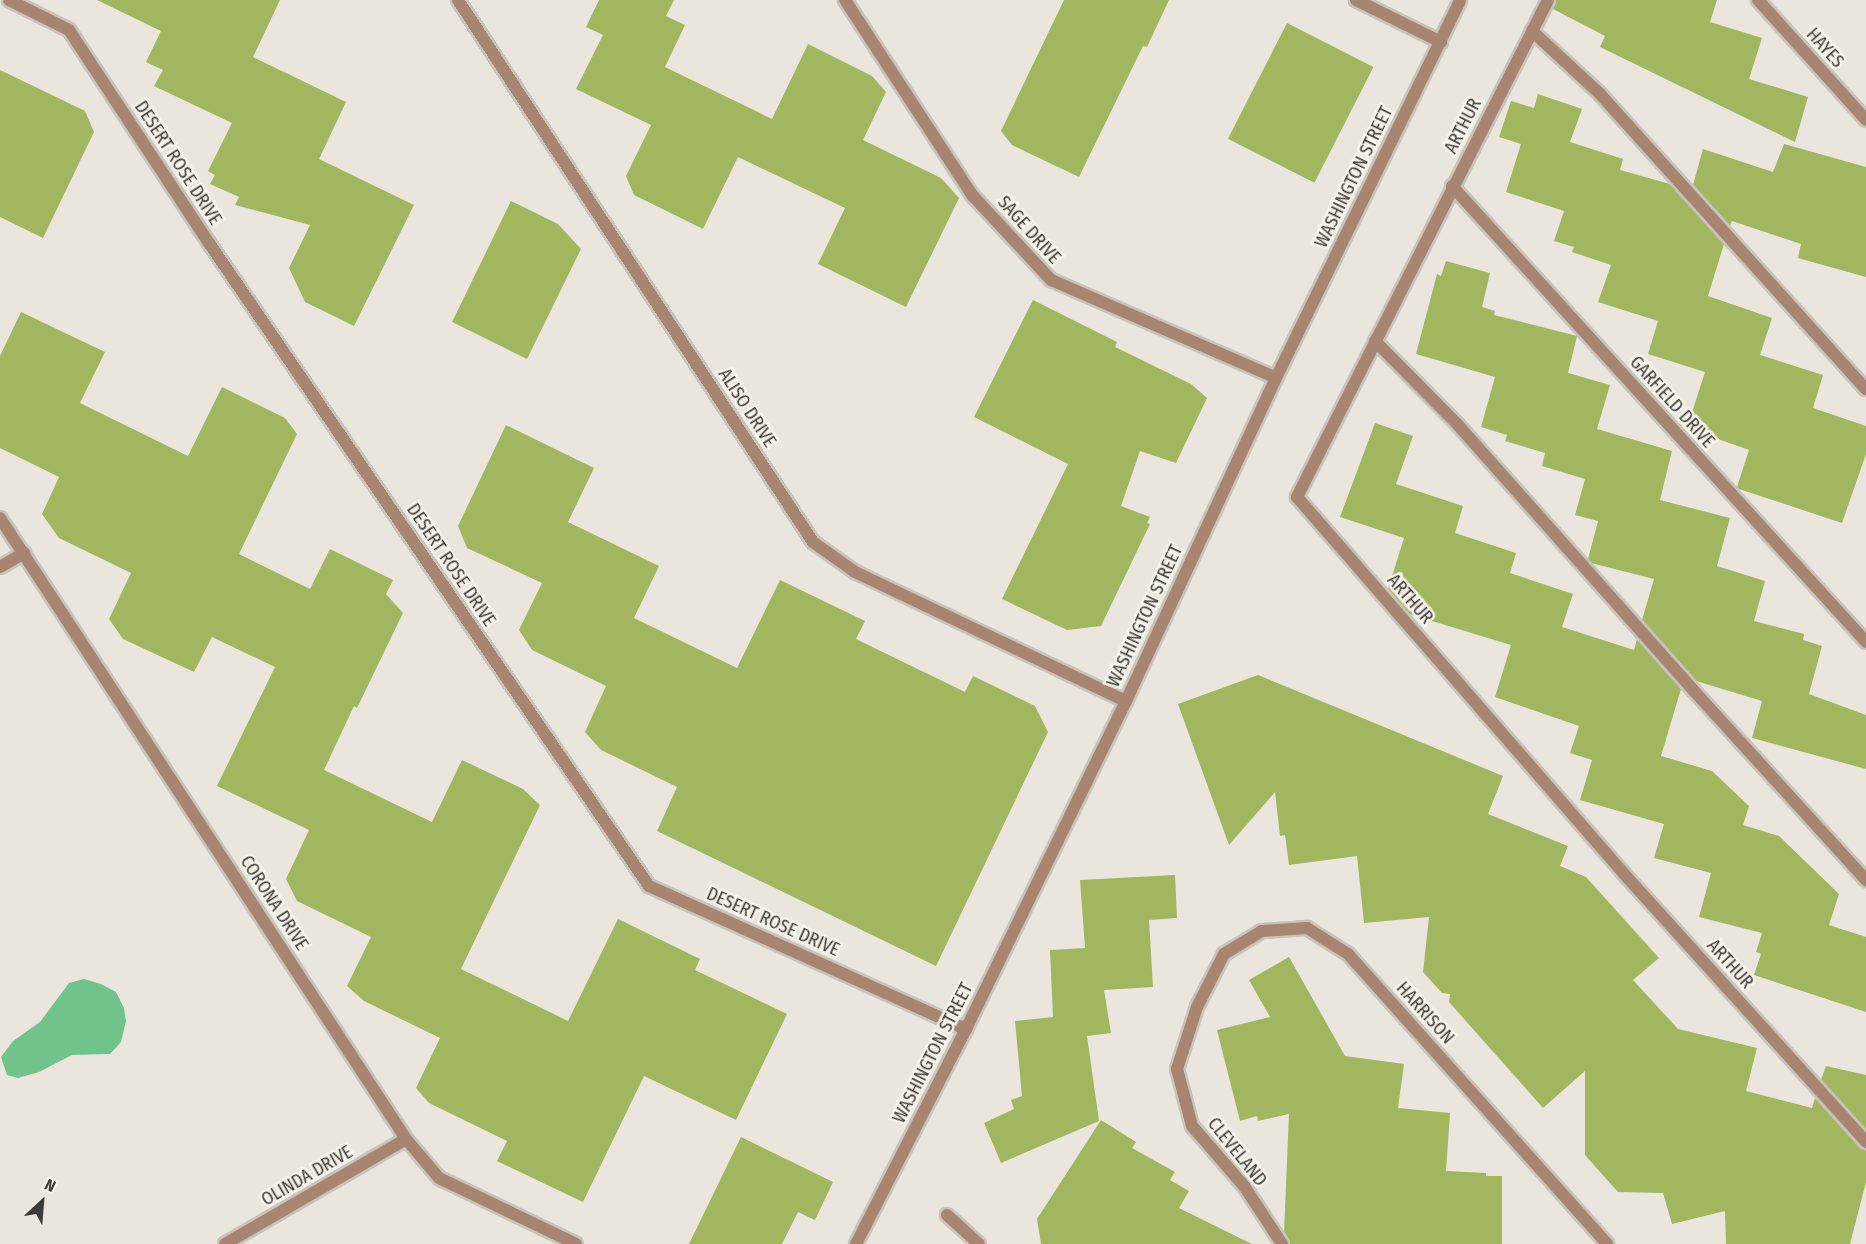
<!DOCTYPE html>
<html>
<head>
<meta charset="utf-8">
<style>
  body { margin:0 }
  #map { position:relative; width:1866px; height:1244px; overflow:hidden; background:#eae6dd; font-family:"Fira Sans Condensed",sans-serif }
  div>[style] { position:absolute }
  .water>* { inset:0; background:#70c48b }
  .building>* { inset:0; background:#a1b65e; transform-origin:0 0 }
  .roads { filter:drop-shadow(2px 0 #c7c4bc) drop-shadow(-2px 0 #c7c4bc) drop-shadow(0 2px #c7c4bc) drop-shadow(0 -2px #c7c4bc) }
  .service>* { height:12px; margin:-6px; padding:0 6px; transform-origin:6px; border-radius:6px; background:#a78570 }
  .minor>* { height:12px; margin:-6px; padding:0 6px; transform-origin:6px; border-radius:6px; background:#a78570 }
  span { translate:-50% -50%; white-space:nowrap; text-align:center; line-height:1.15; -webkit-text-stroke:5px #f7f3eb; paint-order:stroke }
  .street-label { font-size:18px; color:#3d3b38 }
  .north { position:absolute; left:12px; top:1172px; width:60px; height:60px; -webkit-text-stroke:4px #f7f3eb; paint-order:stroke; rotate:26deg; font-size:16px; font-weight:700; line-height:24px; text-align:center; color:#3d3b38 }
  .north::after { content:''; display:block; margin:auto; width:21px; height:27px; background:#3d3b38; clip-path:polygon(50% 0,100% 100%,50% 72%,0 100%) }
</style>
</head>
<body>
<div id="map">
  <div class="water">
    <i style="clip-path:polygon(84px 979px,101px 984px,116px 992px,124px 1008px,126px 1021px,121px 1042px,110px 1054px,72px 1055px,39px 1072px,18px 1078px,7px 1075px,1px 1057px,13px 1041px,40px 1022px,69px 983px)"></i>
  </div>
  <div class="building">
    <i style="clip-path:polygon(97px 0,280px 0,253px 57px,346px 102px,319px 159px,414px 205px,354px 326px,305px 302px,289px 268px,310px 225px,235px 205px,239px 197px,210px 184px,215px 175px,208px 171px,232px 123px,154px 86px,163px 70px,146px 62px,161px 31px)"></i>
    <i style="clip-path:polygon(599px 0,674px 0,666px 16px,685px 25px,665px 67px,772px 119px,808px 44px,872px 76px,886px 92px,863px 140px,941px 178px,959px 198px,906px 307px,818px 264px,845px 208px,738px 157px,703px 229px,634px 195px,626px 176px,651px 125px,576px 89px,603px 35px,586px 27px)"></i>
    <i style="clip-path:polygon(1064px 0,1169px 0,1147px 47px,1143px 46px,1079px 177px,1012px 145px,1001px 131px)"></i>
    <i style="clip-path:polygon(1556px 0,1717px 0,1710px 22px,1762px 38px,1749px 79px,1808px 97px,1795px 142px,1600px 47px,1605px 36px,1553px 9px)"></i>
    <i style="left:1287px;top:23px;width:97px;height:130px;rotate:27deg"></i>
    <i style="clip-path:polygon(0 70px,85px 111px,94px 132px,43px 238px,0 217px)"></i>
    <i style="clip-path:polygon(1538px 94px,1582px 109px,1570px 142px,1623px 159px,1620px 170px,1670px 184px,1724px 244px,1708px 296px,1772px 318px,1760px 355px,1823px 375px,1813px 408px,1866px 426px,1866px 454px,1842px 523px,1739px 489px,1737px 487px,1749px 450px,1687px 428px,1705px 372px,1648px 354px,1658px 321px,1598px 302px,1611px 265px,1572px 252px,1574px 247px,1554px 241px,1564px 211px,1506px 192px,1521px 144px,1499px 137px,1511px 101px,1534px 108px)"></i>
    <i style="clip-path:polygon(1784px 144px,1866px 167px,1866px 277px,1798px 258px,1801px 244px,1732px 221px,1730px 226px,1693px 185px,1703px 149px,1773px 172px)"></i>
    <i style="clip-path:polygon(511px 201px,558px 224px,581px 249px,527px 359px,452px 322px)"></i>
    <i style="clip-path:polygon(1446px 261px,1490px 273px,1482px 307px,1495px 311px,1494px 315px,1577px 336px,1568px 373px,1610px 385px,1597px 429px,1672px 451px,1660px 500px,1730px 518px,1717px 566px,1765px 581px,1754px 621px,1804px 634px,1803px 640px,1822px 646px,1809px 694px,1866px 715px,1866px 769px,1752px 738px,1762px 701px,1696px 681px,1642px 620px,1654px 579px,1591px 563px,1588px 559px,1598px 521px,1575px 515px,1585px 479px,1542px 466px,1545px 453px,1505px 441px,1507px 435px,1481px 427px,1495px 377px,1416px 354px,1437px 274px,1441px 276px)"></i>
    <i style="clip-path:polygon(1033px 300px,1117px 342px,1115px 347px,1191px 384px,1207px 398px,1176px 463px,1140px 451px,1121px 506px,1150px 517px,1147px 523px,1150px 524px,1101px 626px,1067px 630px,1002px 599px,1068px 464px,974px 417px)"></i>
    <i style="clip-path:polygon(21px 312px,105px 352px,80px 403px,188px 456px,222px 387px,285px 418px,297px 434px,239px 554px,310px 589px,330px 549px,393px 580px,386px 594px,403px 613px,357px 708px,354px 706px,324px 770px,432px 822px,462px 760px,523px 789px,540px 805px,461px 969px,568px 1021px,618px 919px,700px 959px,695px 970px,787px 1014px,736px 1120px,644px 1076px,583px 1202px,497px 1161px,507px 1141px,429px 1103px,416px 1088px,440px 1038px,364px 1001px,347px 986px,371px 937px,297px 901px,286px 879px,309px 830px,217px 786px,275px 667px,212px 637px,194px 672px,123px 639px,109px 619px,131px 573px,59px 538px,42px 514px,59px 477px,0 448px,0 356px)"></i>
    <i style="clip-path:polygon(1375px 423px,1413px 436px,1396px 484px,1463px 506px,1455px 533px,1516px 553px,1510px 573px,1573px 594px,1562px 627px,1634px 650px,1637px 639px,1681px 689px,1661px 756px,1712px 771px,1749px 806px,1743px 825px,1779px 836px,1839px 894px,1829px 925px,1866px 937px,1866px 1012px,1754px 975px,1761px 954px,1756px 952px,1762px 933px,1699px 917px,1711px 873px,1654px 858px,1664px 824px,1580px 800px,1592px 760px,1570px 753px,1579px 726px,1495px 697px,1511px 645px,1409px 614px,1388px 589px,1404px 538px,1340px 517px)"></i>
    <i style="clip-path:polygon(506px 425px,594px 468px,568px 522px,659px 566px,634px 618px,737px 668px,780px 580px,865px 621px,856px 639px,965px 692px,973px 676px,1035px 706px,1048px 732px,936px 966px,657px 831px,677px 787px,601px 750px,585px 732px,606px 686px,532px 650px,519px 630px,542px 583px,467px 548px,458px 526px)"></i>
    <i style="clip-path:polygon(1258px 675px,1503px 776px,1488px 814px,1568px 846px,1560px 866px,1586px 877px,1659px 958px,1633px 980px,1678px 1029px,1757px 1048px,1746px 1091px,1812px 1108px,1815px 1098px,1860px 1148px,1866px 1150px,1866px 1182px,1850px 1244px,1726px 1244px,1725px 1211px,1672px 1224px,1663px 1193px,1618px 1192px,1585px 1155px,1585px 1071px,1543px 1108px,1449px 1002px,1450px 994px,1442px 993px,1423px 972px,1429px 917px,1364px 923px,1357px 856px,1289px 865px,1285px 835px,1280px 836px,1275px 792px,1229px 845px,1178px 704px)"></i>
    <i style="clip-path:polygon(1175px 875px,1177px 918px,1149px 920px,1153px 987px,1104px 990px,1111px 1033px,1087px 1036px,1099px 1121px,1001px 1163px,984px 1123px,1014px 1109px,1011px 1100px,1022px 1096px,1015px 1021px,1053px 1017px,1050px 950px,1085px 948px,1080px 880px)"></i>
    <i style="clip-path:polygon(1289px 957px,1345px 1056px,1404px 1064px,1398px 1108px,1450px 1113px,1446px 1171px,1486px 1173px,1486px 1176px,1502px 1176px,1502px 1244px,1290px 1244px,1284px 1233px,1289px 1114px,1258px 1121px,1257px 1116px,1240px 1121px,1217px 1030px,1270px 1017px,1249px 980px)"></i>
    <i style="clip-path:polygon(1826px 1066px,1866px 1075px,1866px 1130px,1821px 1080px)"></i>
    <i style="clip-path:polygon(1101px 1120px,1136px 1142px,1132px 1148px,1175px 1172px,1170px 1180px,1189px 1191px,1179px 1208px,1252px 1244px,1041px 1244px,1037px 1219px)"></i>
    <i style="clip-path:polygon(741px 1137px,833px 1182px,815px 1220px,798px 1212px,782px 1244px,689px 1244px)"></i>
  </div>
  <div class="roads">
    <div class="service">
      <i style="left:1375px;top:341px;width:118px;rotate:45.3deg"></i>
      <i style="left:1458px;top:425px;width:356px;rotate:48.4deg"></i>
      <i style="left:1694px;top:691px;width:256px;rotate:47.7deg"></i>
    </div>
    <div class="minor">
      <i style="left:9px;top:0;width:67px;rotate:26.6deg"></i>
      <i style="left:69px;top:30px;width:255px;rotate:56.7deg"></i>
      <i style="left:209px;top:243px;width:779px;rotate:55.62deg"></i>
      <i style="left:649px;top:886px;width:348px;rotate:24.3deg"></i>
      <i style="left:458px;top:0;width:648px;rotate:56.78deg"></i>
      <i style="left:813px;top:542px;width:52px;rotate:35.5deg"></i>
      <i style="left:855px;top:572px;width:300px;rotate:25.5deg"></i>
      <i style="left:845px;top:0;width:234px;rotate:56.9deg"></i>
      <i style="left:973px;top:196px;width:115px;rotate:47.1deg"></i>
      <i style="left:1051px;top:280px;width:245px;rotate:23.5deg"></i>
      <i style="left:1356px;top:0;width:95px;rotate:26.3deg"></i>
      <i style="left:1548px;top:0;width:557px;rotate:116.8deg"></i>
      <i style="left:1297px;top:497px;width:500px;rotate:49.05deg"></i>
      <i style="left:1625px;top:875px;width:360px;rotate:47.9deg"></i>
      <i style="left:1758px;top:0;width:161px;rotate:48deg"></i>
      <i style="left:1532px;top:31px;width:93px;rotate:42.8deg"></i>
      <i style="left:1600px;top:94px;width:397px;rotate:48deg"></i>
      <i style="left:1452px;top:186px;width:616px;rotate:47.76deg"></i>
      <i style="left:0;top:518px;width:742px;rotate:56.82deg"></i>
      <i style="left:406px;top:1139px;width:51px;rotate:49.8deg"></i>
      <i style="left:439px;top:1178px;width:152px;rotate:25.7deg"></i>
      <i style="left:0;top:567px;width:28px;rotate:-30deg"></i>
      <i style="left:947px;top:1215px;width:43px;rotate:42.2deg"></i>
      <i style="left:225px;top:1244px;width:209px;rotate:-30.1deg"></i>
      <i style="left:856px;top:1244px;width:242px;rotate:-62.9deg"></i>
      <i style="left:966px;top:1029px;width:365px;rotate:-64deg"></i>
      <i style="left:1126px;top:701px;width:356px;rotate:-65.1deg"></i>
      <i style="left:1276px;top:378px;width:420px;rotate:-64deg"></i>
      <i style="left:1282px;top:1244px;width:69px;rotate:-123.2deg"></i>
      <i style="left:1244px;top:1186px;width:79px;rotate:-130.9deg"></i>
      <i style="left:1192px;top:1126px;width:59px;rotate:-104.7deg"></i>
      <i style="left:1177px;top:1069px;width:65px;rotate:-72.1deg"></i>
      <i style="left:1197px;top:1007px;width:59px;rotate:-63deg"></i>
      <i style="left:1224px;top:954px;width:44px;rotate:-31.2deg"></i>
      <i style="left:1262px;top:931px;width:45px;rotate:-3.8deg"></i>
      <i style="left:1307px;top:928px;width:49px;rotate:32.4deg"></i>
      <i style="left:1348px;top:954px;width:389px;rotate:48.2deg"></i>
    </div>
  </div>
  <div class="street-label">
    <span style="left:1825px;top:48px;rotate:48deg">HAYES</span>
    <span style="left:1463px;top:126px;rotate:-63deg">ARTHUR</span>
    <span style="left:178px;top:163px;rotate:57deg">DESERT ROSE DRIVE</span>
    <span style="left:1354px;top:177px;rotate:-64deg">WASHINGTON STREET</span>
    <span style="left:1029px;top:230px;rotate:48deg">SAGE DRIVE</span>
    <span style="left:1672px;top:402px;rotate:48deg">GARFIELD DRIVE</span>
    <span style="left:747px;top:408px;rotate:57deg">ALISO DRIVE</span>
    <span style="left:451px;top:565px;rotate:56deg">DESERT ROSE DRIVE</span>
    <span style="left:1410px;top:599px;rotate:49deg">ARTHUR</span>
    <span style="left:1145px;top:616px;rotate:-65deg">WASHINGTON STREET</span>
    <span style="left:274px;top:903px;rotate:57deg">CORONA DRIVE</span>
    <span style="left:773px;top:922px;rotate:24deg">DESERT ROSE DRIVE</span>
    <span style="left:1730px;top:964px;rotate:48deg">ARTHUR</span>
    <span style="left:1425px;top:1013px;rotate:48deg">HARRISON</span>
    <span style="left:933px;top:1053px;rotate:-63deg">WASHINGTON STREET</span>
    <span style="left:1237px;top:1152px;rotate:51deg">CLEVELAND</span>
    <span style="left:307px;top:1176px;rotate:-30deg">OLINDA DRIVE</span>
  </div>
  <div class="north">N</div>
</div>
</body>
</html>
